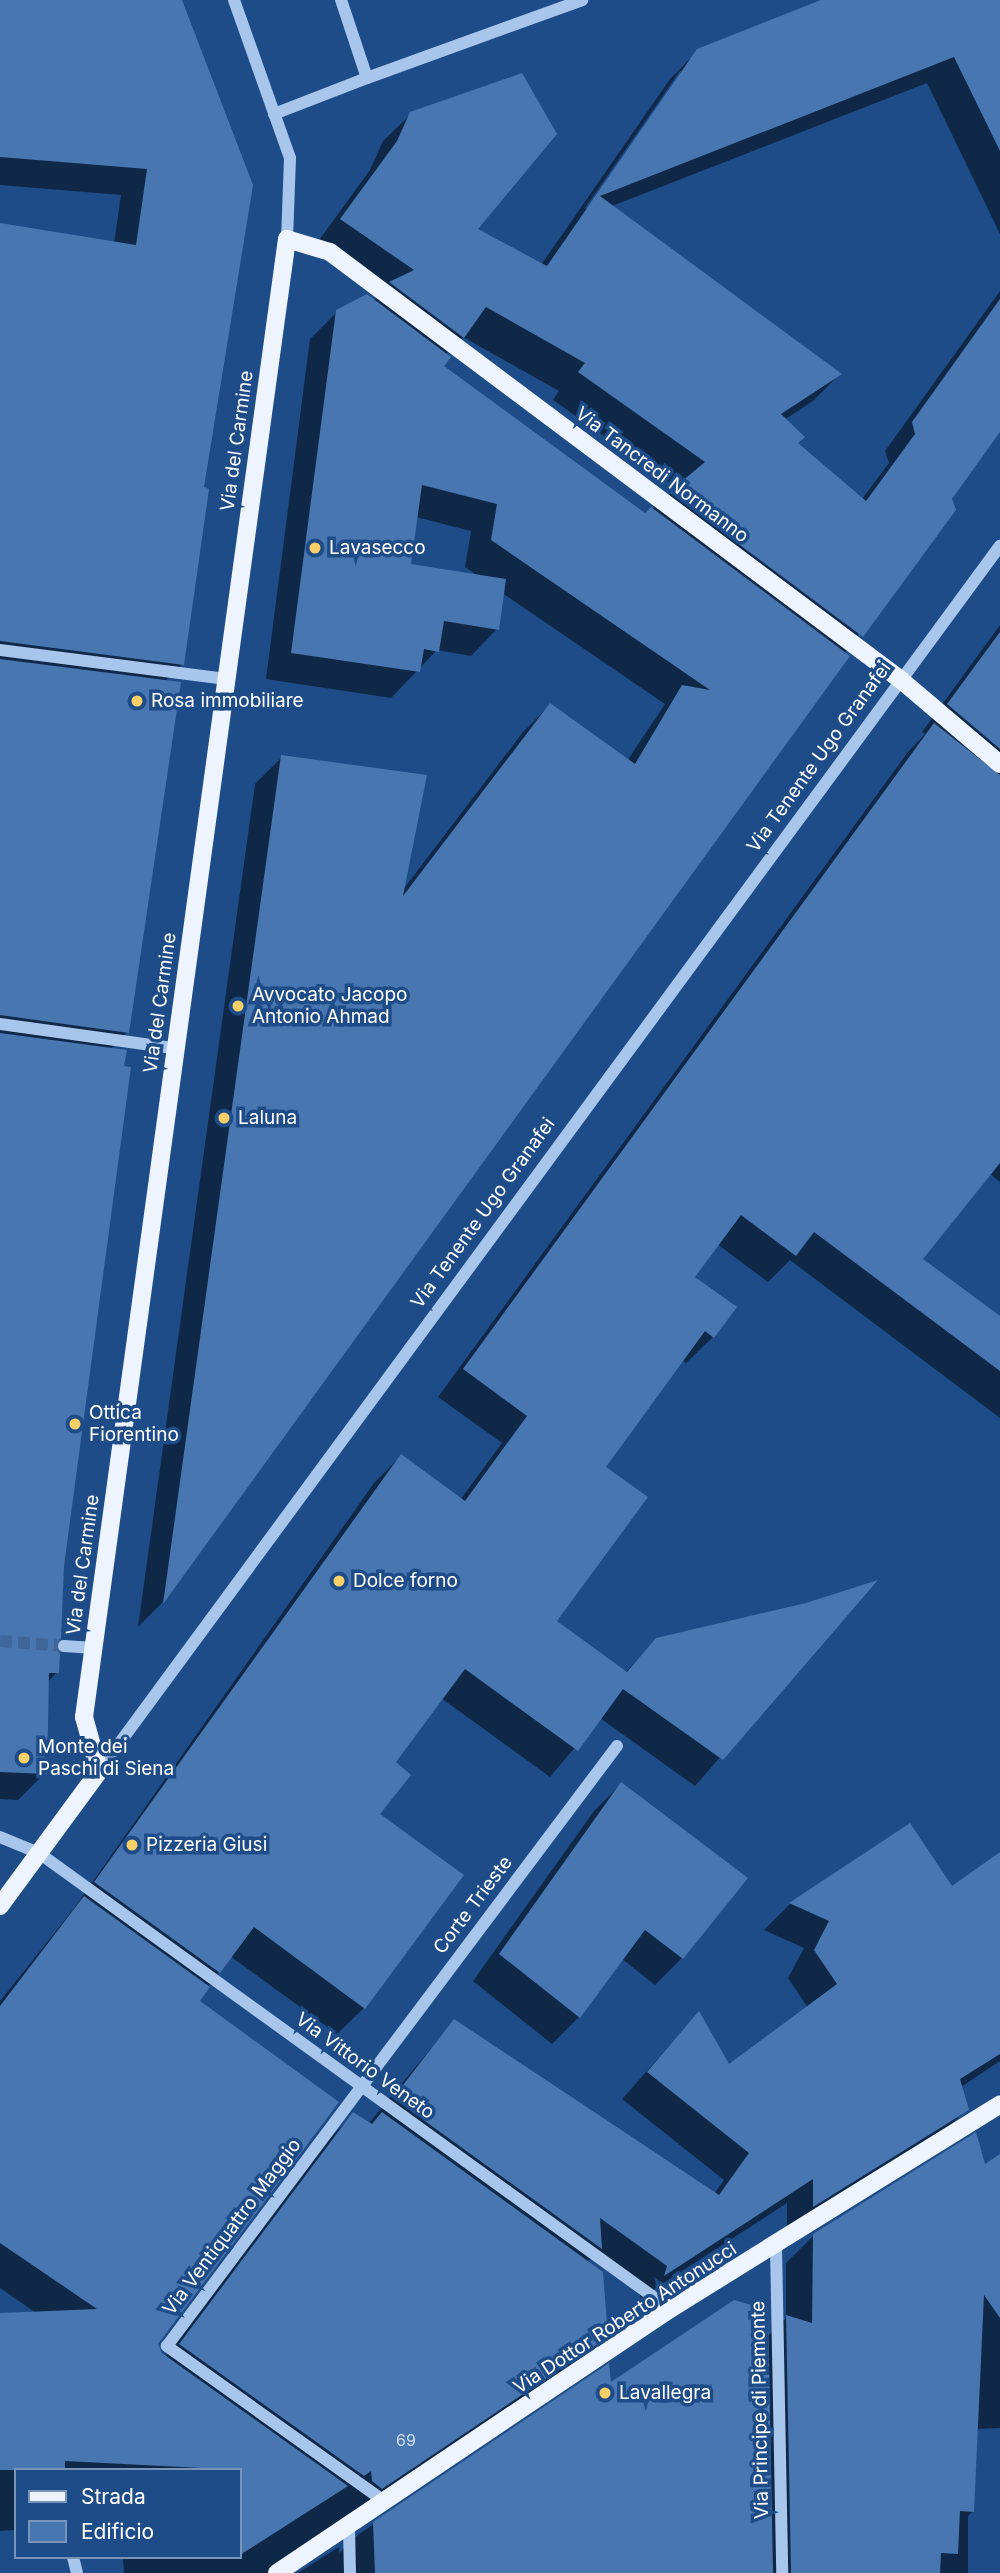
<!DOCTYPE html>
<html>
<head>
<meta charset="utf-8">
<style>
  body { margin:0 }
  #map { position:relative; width:1000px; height:2573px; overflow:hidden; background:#1e4c88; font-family:Inter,sans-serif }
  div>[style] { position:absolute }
  .shadow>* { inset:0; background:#0007 }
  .building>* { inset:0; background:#4776b0 }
  .minor-tunnel>* { height:12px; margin-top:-6px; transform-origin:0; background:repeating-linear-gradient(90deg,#40679a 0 12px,transparent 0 18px) }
  .minor>* { height:12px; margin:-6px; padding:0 6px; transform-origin:6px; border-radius:6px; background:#a8c6eb }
  .major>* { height:18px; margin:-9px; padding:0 9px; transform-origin:9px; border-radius:9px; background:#edf4fe }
  .dots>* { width:19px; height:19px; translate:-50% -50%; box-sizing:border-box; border:4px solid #1e4c88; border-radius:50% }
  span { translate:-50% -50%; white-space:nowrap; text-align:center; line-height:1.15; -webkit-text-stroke:7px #1e4c88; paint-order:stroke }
  .number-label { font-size:16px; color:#d1ddeb }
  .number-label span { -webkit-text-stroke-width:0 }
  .street-label { font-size:19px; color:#fff }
  .poi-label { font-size:19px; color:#fff }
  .left { translate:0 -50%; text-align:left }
  .legend { position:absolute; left:14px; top:2468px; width:228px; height:91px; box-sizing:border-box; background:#1e4c88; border:2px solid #7894b8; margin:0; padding:9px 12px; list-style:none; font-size:21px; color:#fff }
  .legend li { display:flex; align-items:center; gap:14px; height:35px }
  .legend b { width:35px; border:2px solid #7894b8 }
</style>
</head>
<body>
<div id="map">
  <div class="shadow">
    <i style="clip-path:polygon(0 0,179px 0,202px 488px,182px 664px,164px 682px,127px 1032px,110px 1050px,53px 1646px,57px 1672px,47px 1683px,45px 1773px,18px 1800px,0 1799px,0 225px,114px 243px,121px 195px,0 185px)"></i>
    <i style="clip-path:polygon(evenodd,826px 0,1000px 0,1000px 234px,927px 83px,612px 206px,839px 375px,813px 401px,784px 420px,796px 443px,862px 499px,889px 463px,885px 451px,1000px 291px,1000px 430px,951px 499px,954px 509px,844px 654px,847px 656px,162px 1603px,138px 1627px,255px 784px,282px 757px,402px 891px,523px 732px,550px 705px,627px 761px,665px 704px,502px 593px,497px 629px,471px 656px,437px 650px,391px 698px,266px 679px,310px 339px,337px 312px,373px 301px,381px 293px,314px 247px,370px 170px,383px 141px,411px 114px,476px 229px,541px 265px,670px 79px,698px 51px,826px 0,680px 71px,684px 71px,588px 210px,585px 208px,680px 71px,826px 0,463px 337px,559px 391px,553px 400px,677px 488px,645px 515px,442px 366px,445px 355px,463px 337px,826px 0,416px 517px,471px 531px,465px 567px,478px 576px,409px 566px,416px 517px)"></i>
    <i style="clip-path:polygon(1000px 625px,1000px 1182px,989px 1173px,920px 1259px,1000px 1318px,1000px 1418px,790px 1260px,768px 1282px,717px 1244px,692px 1277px,713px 1337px,686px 1363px,682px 1360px,603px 1467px,555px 1622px,625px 1673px,657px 1639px,806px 1605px,872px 1584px,695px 1786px,600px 1718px,550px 1777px,441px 1698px,394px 1762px,378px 1814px,364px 2008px,337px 2034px,230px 1956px,197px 2002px,157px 2344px,165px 2357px,326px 2142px,354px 2114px,368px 2124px,454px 2021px,714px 2194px,724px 2180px,622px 2099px,698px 2014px,729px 2067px,808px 2008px,788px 1978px,804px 1948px,764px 1930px,790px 1904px,910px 1826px,951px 1889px,1000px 1854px,1000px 2061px,961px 2087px,967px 2109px,940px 2136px,787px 2231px,787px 2203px,639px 2299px,641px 2293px,592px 2257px,587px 2262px,606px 2336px,578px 2364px,354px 2515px,350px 2513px,267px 2573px,124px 2573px,123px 2557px,240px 2557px,240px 2470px,16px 2470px,16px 2530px,0 2531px,0 2314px,36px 2313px,0 2288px,0 2001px,72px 1911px,374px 1483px,401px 1456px,460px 1500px,502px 1443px,438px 1397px,908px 752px,925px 734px,922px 732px)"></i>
    <i style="clip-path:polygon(621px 1784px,682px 1958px,655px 1985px,622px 1959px,579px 2017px,552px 2044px,473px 1981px,594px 1811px)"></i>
    <i style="clip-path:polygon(1000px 2156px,1000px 2428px,976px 2429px,973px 2511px,968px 2516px,968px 2573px,298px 2573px,339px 2547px,339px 2553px,359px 2534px,608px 2367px,609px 2385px,767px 2337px,786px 2318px,786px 2263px,814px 2235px,984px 2167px)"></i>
  </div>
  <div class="building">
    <i style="clip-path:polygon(0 0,182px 0,253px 185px,204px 487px,209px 489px,184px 665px,0 641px,0 223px,136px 245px,147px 169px,0 157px)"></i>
    <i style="clip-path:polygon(821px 0,1000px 0,1000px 151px,954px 57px,600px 196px,842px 374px,781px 414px,805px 437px,798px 443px,866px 501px,915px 434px,912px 422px,1000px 299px,1000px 432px,952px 499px,956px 510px,863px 637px,669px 492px,705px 462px,578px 372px,585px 363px,486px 307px,464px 338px,389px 282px,414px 270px,340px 219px,397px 141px,410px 112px,522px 73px,557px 134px,478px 229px,547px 266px,697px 49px)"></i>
    <i style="clip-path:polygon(367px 294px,451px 357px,444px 366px,645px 513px,651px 507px,850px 656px,163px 1604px,281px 755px,427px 775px,403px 896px,550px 703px,635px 764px,682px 685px,710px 690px,491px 540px,497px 504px,422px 485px,411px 564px,506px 579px,499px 630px,444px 621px,439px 652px,424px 649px,420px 672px,291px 653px,336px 310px)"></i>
    <i style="clip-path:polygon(1000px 632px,1000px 749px,947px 704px)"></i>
    <i style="clip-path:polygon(0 659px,181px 682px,129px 1033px,0 1015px)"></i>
    <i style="clip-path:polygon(934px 723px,1000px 775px,1000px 1163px,923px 1259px,1000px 1316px,1000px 1371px,814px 1232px,796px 1256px,741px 1215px,695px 1277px,737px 1307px,714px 1338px,705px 1331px,606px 1467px,648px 1497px,557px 1621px,627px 1672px,656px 1638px,806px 1603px,878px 1580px,723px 1760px,623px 1689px,578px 1751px,465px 1669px,396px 1762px,411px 1775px,380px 1814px,464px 1875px,365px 2009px,254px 1927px,220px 1973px,94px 1882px,401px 1454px,465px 1501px,527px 1416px,463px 1369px)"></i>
    <i style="clip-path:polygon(0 1033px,127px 1050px,124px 1066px,131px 1067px,64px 1566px,61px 1638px,55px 1646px,60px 1654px,59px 1673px,49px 1673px,47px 1774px,0 1772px)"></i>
    <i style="clip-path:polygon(621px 1782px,748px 1878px,683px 1959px,645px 1930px,580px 2018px,499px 1954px)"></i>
    <i style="clip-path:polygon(910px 1823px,952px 1886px,1000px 1852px,1000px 2054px,960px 2079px,969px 2110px,813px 2207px,813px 2179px,664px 2276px,667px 2266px,600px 2218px,602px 2249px,393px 2098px,454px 2019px,719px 2195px,749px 2153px,647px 2072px,699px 2011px,729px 2064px,837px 1984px,814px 1950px,829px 1921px,789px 1903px)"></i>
    <i style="clip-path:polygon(84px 1896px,210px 1987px,200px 2001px,339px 2102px,158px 2344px,162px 2353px,348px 2486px,240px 2555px,240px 2470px,65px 2461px,65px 2470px,0 2470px,0 2313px,97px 2309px,0 2243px,0 2006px)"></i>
    <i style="clip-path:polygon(353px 2112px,372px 2124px,382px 2112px,603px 2272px,608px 2337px,382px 2489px,372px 2481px,371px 2471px,364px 2476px,179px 2344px)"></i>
    <i style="clip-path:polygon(976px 2132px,985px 2164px,1000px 2154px,1000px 2318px,984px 2295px,974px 2512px,960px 2511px,958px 2554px,941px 2553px,940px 2573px,791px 2573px,786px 2315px,812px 2323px,813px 2234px)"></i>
    <i style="clip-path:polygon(734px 2300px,768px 2310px,773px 2573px,375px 2573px,373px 2522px,609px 2363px,611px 2382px)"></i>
  </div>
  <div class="minor-tunnel">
    <i style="left:0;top:1641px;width:64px;rotate:4.5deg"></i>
  </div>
  <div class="minor">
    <i style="left:234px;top:0;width:168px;rotate:70.5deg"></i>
    <i style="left:290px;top:158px;width:81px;rotate:92.1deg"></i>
    <i style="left:367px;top:78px;width:229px;rotate:-19.9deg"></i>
    <i style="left:274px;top:114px;width:100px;rotate:-21.2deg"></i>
    <i style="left:367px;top:78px;width:82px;rotate:-108.4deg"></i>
    <i style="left:0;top:650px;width:228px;rotate:7.3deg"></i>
    <i style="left:0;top:1024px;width:176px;rotate:7.9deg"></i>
    <i style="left:64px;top:1646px;width:29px;rotate:4deg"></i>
    <i style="left:99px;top:1771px;width:1521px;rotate:-53.67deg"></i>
    <i style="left:0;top:1837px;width:42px;rotate:22.3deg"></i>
    <i style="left:39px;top:1853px;width:779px;rotate:35.85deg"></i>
    <i style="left:776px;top:2247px;width:326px;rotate:88.9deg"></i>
    <i style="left:384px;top:2501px;width:267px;rotate:-144.5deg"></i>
    <i style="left:167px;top:2346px;width:750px;rotate:-53.13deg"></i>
    <i style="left:349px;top:2527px;width:46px;rotate:88.8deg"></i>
    <i style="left:73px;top:2557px;width:16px;rotate:76deg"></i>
  </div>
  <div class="major">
    <i style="left:0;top:1906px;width:167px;rotate:-53.7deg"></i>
    <i style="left:99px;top:1771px;width:56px;rotate:-105.5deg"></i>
    <i style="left:84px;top:1717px;width:1492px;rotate:-82.18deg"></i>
    <i style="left:287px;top:239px;width:45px;rotate:16.8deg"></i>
    <i style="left:330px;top:252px;width:714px;rotate:36.85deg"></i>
    <i style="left:901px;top:680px;width:130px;rotate:40.3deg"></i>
    <i style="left:277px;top:2573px;width:473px;rotate:-33.9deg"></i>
    <i style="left:670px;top:2309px;width:388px;rotate:-31.8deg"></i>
  </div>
  <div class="dots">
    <i style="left:315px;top:548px;background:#f9cf68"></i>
    <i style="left:137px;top:701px;background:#f9cf68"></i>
    <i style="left:238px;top:1006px;background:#f9cf68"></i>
    <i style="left:224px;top:1118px;background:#f9cf68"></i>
    <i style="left:75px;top:1424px;background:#f9cf68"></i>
    <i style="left:339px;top:1581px;background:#f9cf68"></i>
    <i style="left:24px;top:1758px;background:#f9cf68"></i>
    <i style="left:132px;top:1845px;background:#f9cf68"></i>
    <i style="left:605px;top:2393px;background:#f9cf68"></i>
  </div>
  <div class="number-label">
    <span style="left:406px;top:2440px">69</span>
  </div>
  <div class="street-label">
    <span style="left:237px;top:441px;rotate:-82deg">Via del Carmine</span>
    <span style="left:662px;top:475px;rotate:37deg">Via Tancredi Normanno</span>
    <span style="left:819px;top:757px;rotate:-54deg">Via Tenente Ugo Granafei</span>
    <span style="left:160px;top:1003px;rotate:-82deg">Via del Carmine</span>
    <span style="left:483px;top:1213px;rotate:-54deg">Via Tenente Ugo Granafei</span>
    <span style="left:83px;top:1565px;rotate:-82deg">Via del Carmine</span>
    <span style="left:473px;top:1905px;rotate:-53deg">Corte Trieste</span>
    <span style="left:365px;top:2066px;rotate:36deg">Via Vittorio Veneto</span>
    <span style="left:232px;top:2227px;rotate:-53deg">Via Ventiquattro Maggio</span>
    <span style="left:625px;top:2318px;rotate:-33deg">Via Dottor Roberto Antonucci</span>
    <span style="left:760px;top:2410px;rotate:-91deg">Via Principe di Piemonte</span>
  </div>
  <div class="poi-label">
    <span class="left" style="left:329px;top:548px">Lavasecco</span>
    <span class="left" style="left:151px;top:701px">Rosa immobiliare</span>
    <span class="left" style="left:252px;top:1006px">Avvocato Jacopo<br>Antonio Ahmad</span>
    <span class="left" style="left:238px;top:1118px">Laluna</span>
    <span class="left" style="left:89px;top:1424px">Ottica<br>Fiorentino</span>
    <span class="left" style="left:353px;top:1581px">Dolce forno</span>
    <span class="left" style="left:38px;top:1758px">Monte dei<br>Paschi di Siena</span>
    <span class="left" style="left:146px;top:1845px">Pizzeria Giusi</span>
    <span class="left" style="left:619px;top:2393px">Lavallegra</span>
  </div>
  <ul class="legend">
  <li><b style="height:9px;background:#edf4fe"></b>Strada</li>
  <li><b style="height:19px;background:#4776b0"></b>Edificio</li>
  </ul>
</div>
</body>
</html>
